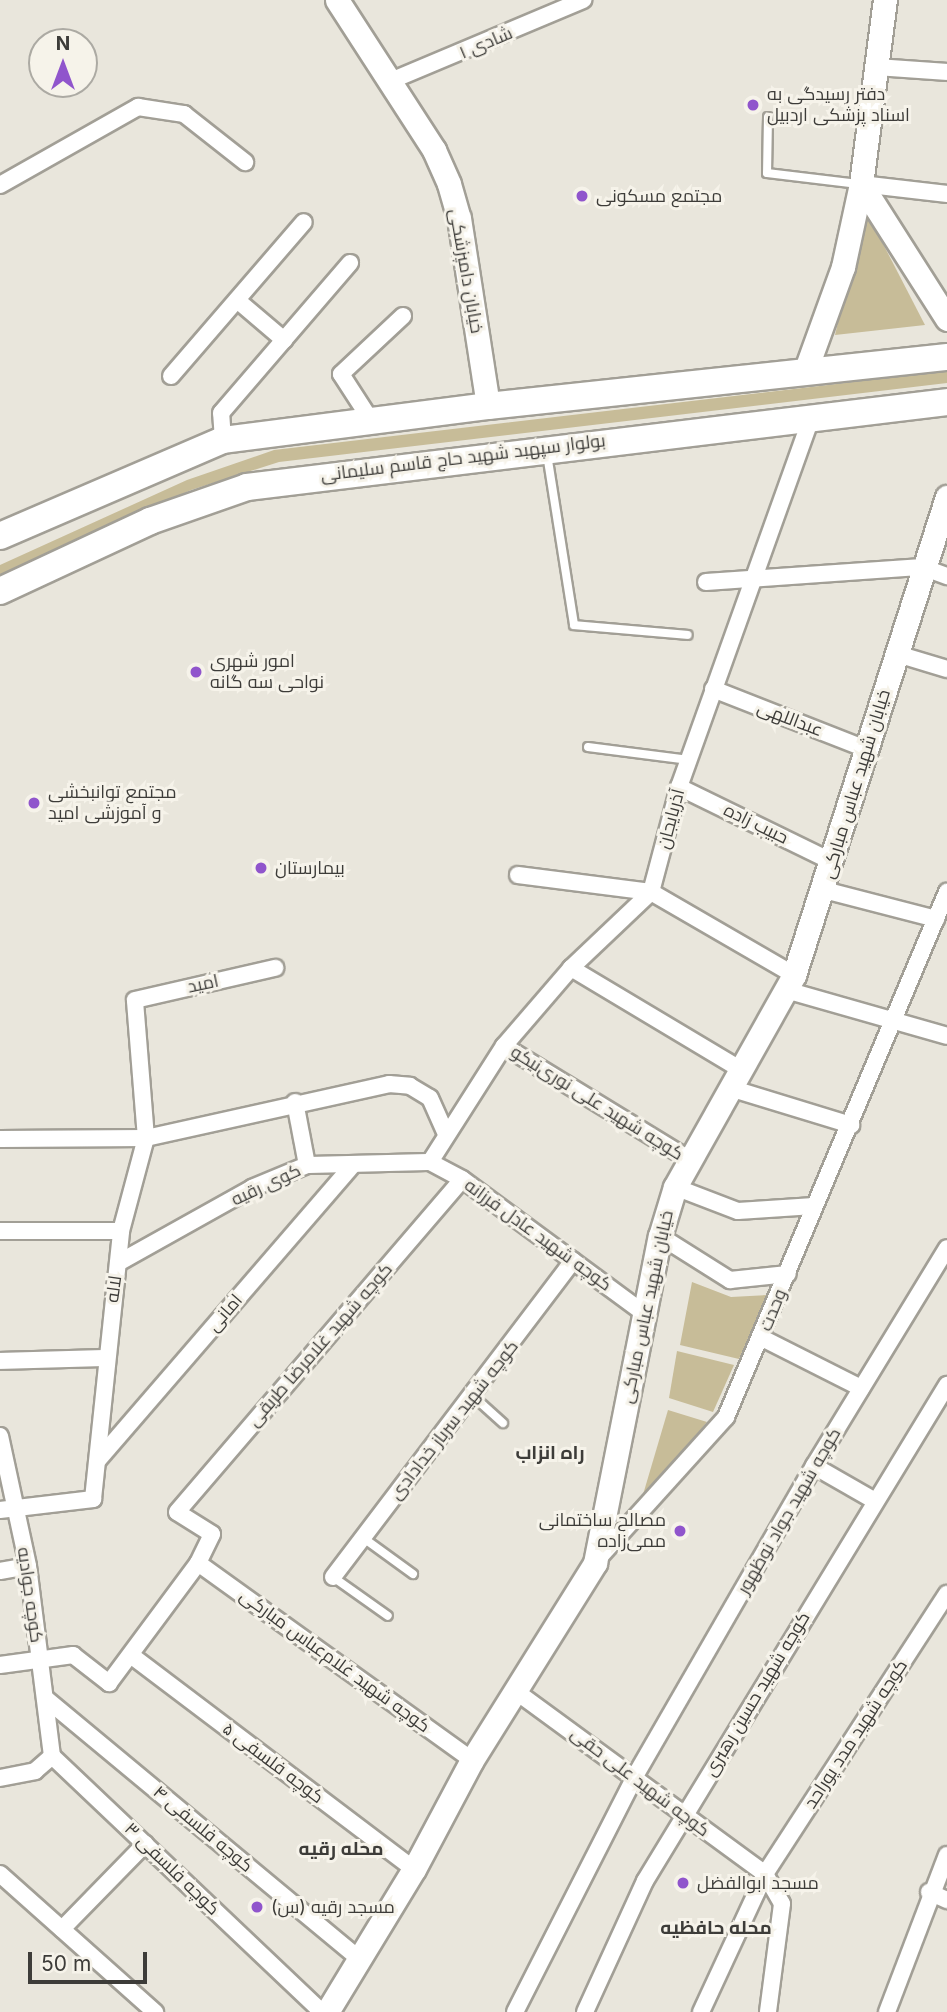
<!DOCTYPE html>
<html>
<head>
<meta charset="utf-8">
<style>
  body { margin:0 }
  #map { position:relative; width:947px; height:2012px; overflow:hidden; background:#e9e6dc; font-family:Inter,Cairo,sans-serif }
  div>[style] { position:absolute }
  .green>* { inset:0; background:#c7bc98 }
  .roads { filter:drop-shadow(2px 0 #a29f96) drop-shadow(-2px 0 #a29f96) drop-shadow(0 2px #a29f96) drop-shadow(0 -2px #a29f96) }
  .lane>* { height:8px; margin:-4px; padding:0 4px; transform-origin:4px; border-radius:4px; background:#fff }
  .street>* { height:16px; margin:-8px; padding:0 8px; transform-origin:8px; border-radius:8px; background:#fff }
  .secondary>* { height:23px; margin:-11.5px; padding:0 11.5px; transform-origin:11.5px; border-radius:11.5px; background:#fff }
  .primary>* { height:26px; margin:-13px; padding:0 13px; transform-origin:13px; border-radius:13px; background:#fff }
  .dots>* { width:19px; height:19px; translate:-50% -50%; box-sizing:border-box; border:4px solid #f6f3ea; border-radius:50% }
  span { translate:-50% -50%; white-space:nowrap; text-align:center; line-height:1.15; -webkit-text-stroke:6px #f6f3ea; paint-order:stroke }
  .street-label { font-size:18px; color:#3d3c39 }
  .poi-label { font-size:18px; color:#3d3c39 }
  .left { translate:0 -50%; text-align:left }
  .right { translate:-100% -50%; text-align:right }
  .neighbourhood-label { font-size:19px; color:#3d3c39; font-weight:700 }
  .north { position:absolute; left:28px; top:28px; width:70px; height:70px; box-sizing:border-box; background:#f6f3ea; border:2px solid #acaaa3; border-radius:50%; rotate:0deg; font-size:19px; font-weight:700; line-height:28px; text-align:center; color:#3d3c39 }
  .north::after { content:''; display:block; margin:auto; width:24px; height:32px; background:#9055cc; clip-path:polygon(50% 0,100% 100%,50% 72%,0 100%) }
  .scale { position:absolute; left:28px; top:1952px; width:119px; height:32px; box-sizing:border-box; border:4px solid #3d3c39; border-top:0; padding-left:9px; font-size:21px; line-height:24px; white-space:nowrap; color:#3d3c39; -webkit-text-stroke:5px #f6f3ea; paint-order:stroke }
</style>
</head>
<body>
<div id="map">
  <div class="green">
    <i style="clip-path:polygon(865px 209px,925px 325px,835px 335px)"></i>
    <i style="clip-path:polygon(947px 371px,947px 383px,279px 462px,191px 490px,0 577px,0 565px,187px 480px,274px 450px)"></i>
    <i style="clip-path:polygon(692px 1282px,731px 1297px,767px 1295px,739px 1359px,680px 1345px)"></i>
    <i style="clip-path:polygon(677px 1351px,734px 1365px,713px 1412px,669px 1398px)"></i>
    <i style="clip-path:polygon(668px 1410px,707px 1422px,643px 1500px,642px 1498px)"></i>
  </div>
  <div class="roads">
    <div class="lane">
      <i style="left:768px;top:117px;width:56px;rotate:91deg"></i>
      <i style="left:767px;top:173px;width:92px;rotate:6.9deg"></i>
      <i style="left:547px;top:454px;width:173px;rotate:81deg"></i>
      <i style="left:574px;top:625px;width:114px;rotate:5deg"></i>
      <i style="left:588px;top:747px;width:102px;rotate:7.3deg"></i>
      <i style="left:474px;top:1397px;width:39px;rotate:42deg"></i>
      <i style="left:362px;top:1537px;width:63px;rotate:36deg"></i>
      <i style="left:333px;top:1577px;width:67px;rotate:35.3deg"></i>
    </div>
    <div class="street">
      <i style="left:877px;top:67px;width:70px;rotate:4.1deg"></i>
      <i style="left:388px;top:82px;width:212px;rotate:-22.8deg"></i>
      <i style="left:861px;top:184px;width:87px;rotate:6.6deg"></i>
      <i style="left:0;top:185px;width:159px;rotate:-29.5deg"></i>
      <i style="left:138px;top:107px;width:47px;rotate:8.7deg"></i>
      <i style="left:184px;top:114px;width:78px;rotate:38.2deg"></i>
      <i style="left:237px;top:300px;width:62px;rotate:40.4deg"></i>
      <i style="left:171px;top:376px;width:203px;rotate:-49.2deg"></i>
      <i style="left:372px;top:422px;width:57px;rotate:-122.9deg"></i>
      <i style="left:341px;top:374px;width:85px;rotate:-43.1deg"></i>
      <i style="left:223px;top:440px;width:27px;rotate:-94deg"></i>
      <i style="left:221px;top:413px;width:198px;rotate:-49.3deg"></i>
      <i style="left:706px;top:582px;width:217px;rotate:-4deg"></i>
      <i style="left:922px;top:567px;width:27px;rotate:20deg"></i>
      <i style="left:897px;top:654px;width:52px;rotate:16.7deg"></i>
      <i style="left:713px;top:689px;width:164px;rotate:21.4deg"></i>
      <i style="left:679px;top:787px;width:171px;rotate:26deg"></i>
      <i style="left:518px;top:875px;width:134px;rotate:7.3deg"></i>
      <i style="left:651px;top:892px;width:165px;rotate:30.1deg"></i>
      <i style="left:824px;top:890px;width:116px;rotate:14.5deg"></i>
      <i style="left:571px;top:968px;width:197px;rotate:30.9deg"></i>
      <i style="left:786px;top:990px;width:167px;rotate:15.9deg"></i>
      <i style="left:504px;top:1046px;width:218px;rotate:31.5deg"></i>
      <i style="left:730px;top:1088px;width:127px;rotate:17deg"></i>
      <i style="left:295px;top:1102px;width:64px;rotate:79.2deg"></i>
      <i style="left:0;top:1139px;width:146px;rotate:-0.4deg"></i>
      <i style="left:146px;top:1138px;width:249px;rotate:-12.5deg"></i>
      <i style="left:389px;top:1084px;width:21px;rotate:5deg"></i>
      <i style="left:410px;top:1086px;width:23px;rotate:31deg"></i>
      <i style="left:430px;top:1098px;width:39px;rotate:66deg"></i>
      <i style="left:430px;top:1162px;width:138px;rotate:-57.5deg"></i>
      <i style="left:504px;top:1046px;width:103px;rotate:-49.3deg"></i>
      <i style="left:571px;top:968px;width:110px;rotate:-43.5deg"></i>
      <i style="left:651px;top:892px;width:109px;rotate:-75.1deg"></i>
      <i style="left:679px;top:787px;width:395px;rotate:-70.3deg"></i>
      <i style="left:430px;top:1162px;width:36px;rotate:28deg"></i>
      <i style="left:462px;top:1179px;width:226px;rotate:36.4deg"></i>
      <i style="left:675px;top:1187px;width:67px;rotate:20.9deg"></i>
      <i style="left:738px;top:1211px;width:76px;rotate:-3.8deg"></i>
      <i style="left:0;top:1231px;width:121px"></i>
      <i style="left:660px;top:1236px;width:83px;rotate:32.2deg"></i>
      <i style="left:730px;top:1280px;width:58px;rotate:-5.9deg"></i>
      <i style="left:118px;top:1263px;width:154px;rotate:-29.2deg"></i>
      <i style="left:252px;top:1188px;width:60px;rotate:-22.7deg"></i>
      <i style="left:307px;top:1165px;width:123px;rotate:-1.4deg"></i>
      <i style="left:762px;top:1338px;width:111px;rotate:26.8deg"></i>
      <i style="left:0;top:1361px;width:105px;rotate:-1.6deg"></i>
      <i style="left:0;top:1436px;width:133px;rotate:77.8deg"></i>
      <i style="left:28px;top:1566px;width:192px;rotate:82.8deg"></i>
      <i style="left:99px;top:1459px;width:386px;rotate:-49.2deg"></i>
      <i style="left:814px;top:1466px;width:70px;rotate:29.8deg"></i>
      <i style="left:0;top:1510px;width:94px;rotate:-6.7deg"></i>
      <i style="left:93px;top:1499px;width:269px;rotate:-84deg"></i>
      <i style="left:121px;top:1231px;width:96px;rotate:-75deg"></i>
      <i style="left:146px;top:1138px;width:138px;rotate:-94.6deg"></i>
      <i style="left:135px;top:1000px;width:144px;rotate:-12.9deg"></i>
      <i style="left:596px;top:1561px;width:194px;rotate:-47.9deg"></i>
      <i style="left:726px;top:1417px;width:570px;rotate:-67.17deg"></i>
      <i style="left:198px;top:1563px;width:337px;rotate:35.7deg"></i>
      <i style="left:0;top:1571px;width:28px;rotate:-10deg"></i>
      <i style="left:333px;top:1577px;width:397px;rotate:-52.8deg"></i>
      <i style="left:132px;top:1656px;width:353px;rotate:37.1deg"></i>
      <i style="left:0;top:1665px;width:74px;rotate:-7.8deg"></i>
      <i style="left:73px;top:1655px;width:46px;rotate:37.9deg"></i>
      <i style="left:109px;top:1683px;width:149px;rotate:-53.4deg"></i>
      <i style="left:198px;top:1563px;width:32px;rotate:-64deg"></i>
      <i style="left:212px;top:1534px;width:41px;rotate:-147.8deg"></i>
      <i style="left:177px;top:1512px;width:438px;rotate:-49.4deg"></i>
      <i style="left:514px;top:1690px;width:311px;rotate:36.2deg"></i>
      <i style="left:765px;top:1874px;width:34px;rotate:60deg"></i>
      <i style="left:782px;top:1904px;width:109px;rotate:97.4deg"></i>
      <i style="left:45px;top:1698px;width:410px;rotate:39.7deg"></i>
      <i style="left:52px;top:1756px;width:372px;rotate:43.5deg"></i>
      <i style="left:0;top:1778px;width:36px;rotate:-11deg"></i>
      <i style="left:35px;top:1771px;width:23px;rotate:-41deg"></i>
      <i style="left:0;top:1874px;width:208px;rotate:41.7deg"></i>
      <i style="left:929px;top:1892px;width:20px;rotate:24deg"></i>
      <i style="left:62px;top:1929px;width:119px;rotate:-45.7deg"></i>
      <i style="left:515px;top:2012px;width:265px;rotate:-63deg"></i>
      <i style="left:635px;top:1776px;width:358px;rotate:-60deg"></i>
      <i style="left:814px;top:1466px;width:255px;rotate:-58.6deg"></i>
      <i style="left:585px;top:2012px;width:144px;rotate:-65.4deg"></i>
      <i style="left:645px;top:1881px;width:581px;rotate:-58.66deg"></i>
      <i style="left:701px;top:2012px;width:152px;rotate:-65.1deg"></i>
      <i style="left:765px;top:1874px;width:334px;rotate:-57deg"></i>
      <i style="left:887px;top:2012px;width:168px;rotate:-69.1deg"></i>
    </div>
    <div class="secondary">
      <i style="left:337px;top:0;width:179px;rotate:57.1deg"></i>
      <i style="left:434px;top:150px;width:37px;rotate:66deg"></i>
      <i style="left:449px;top:184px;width:35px;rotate:74deg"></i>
      <i style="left:459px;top:218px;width:190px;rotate:81.2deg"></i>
      <i style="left:861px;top:184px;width:160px;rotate:57.5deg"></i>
      <i style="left:805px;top:372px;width:112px;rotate:-70.1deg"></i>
      <i style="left:843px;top:267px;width:85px;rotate:-77.8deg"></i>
      <i style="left:861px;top:184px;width:186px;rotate:-82.6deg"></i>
      <i style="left:327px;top:2012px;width:167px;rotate:-58.7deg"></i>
      <i style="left:414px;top:1869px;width:123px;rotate:-62deg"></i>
      <i style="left:472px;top:1760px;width:232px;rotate:-58deg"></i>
      <i style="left:595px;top:1563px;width:333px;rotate:-78.8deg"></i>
      <i style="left:660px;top:1236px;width:51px;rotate:-73deg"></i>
      <i style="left:675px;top:1187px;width:243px;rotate:-60.7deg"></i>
      <i style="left:794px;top:975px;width:502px;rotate:-72.25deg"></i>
    </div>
    <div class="primary">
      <i style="left:0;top:536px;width:243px;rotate:-23.3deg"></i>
      <i style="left:223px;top:440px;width:267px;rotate:-7.3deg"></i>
      <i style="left:488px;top:406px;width:462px;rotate:-6.1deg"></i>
      <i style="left:0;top:591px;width:166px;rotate:-25deg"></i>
      <i style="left:150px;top:521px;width:103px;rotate:-19.3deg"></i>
      <i style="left:247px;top:487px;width:705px;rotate:-6.92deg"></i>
    </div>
  </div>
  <div class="dots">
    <i style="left:753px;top:105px;background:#9055cc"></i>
    <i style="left:582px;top:196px;background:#9055cc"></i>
    <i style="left:196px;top:672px;background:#9055cc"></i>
    <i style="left:34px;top:803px;background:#9055cc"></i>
    <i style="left:261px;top:868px;background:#9055cc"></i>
    <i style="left:680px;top:1531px;background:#9055cc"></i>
    <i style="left:683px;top:1883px;background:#9055cc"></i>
    <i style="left:257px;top:1907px;background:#9055cc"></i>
  </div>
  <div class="street-label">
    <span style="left:486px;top:43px;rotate:-23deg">شادی ۱</span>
    <span style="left:466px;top:271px;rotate:80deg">خیابان دامپزشکی</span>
    <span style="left:463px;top:458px;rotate:-7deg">بولوار سپهبد شهید حاج قاسم سلیمانی</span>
    <span style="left:790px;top:719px;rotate:21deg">عبداللهی</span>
    <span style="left:856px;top:784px;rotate:-73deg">خیابان شهید عباس مبارکی</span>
    <span style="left:671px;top:819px;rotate:-75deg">آذربایجان</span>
    <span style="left:756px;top:824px;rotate:26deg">حبیب زاده</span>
    <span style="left:203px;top:984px;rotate:-12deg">امید</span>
    <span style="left:597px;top:1103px;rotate:32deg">کوچه شهید علی نوری‌نیکو</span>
    <span style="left:266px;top:1185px;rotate:-25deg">کوی رقیه</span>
    <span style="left:538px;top:1235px;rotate:36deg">کوچه شهید عادل فرزانه</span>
    <span style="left:114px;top:1289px;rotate:-82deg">لاله</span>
    <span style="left:647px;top:1307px;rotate:-78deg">خیابان شهید عباس مبارکی</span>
    <span style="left:773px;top:1310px;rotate:-68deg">وحدت</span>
    <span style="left:225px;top:1313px;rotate:-49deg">امانی</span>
    <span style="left:320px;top:1345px;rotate:-49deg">کوچه شهید غلامرضا طریقی</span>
    <span style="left:454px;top:1420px;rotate:-52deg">کوچه شهید سرباز خدادادی</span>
    <span style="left:789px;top:1511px;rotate:-60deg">کوچه شهید جواد نوظهور</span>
    <span style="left:30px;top:1595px;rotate:82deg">کوچه جوادیه</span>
    <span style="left:335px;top:1661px;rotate:36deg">کوچه شهید غلام‌عباس مبارکی</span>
    <span style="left:757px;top:1694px;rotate:-59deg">کوچه شهید حسین رهبری</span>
    <span style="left:856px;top:1734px;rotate:-57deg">کوچه شهید مدد پوراحد</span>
    <span style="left:273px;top:1763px;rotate:37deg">کوچه فلسفی ۵</span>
    <span style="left:640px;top:1782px;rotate:37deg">کوچه شهید علی حقی</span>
    <span style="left:203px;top:1829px;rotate:40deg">کوچه فلسفی ۴</span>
    <span style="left:172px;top:1869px;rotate:44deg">کوچه فلسفی ۳</span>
  </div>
  <div class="poi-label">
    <span class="left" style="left:767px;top:105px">دفتر رسیدگی به<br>اسناد پزشکی اردبیل</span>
    <span class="left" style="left:596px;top:196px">مجتمع مسکونی</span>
    <span class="left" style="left:210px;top:672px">امور شهری<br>نواحی سه گانه</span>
    <span class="left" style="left:48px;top:803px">مجتمع توانبخشی<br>و آموزشی امید</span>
    <span class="left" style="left:275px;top:868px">بیمارستان</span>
    <span class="right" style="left:666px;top:1531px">مصالح ساختمانی<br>ممی‌زاده</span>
    <span class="left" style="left:697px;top:1883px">مسجد ابوالفضل</span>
    <span class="left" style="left:271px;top:1907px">مسجد رقیه (س)</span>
  </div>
  <div class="neighbourhood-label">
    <span style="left:550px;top:1453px">راه انزاب</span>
    <span style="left:341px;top:1849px">محله رقیه</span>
    <span style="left:716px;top:1928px">محله حافظیه</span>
  </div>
  <div class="north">N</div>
  <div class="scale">50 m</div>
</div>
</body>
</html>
